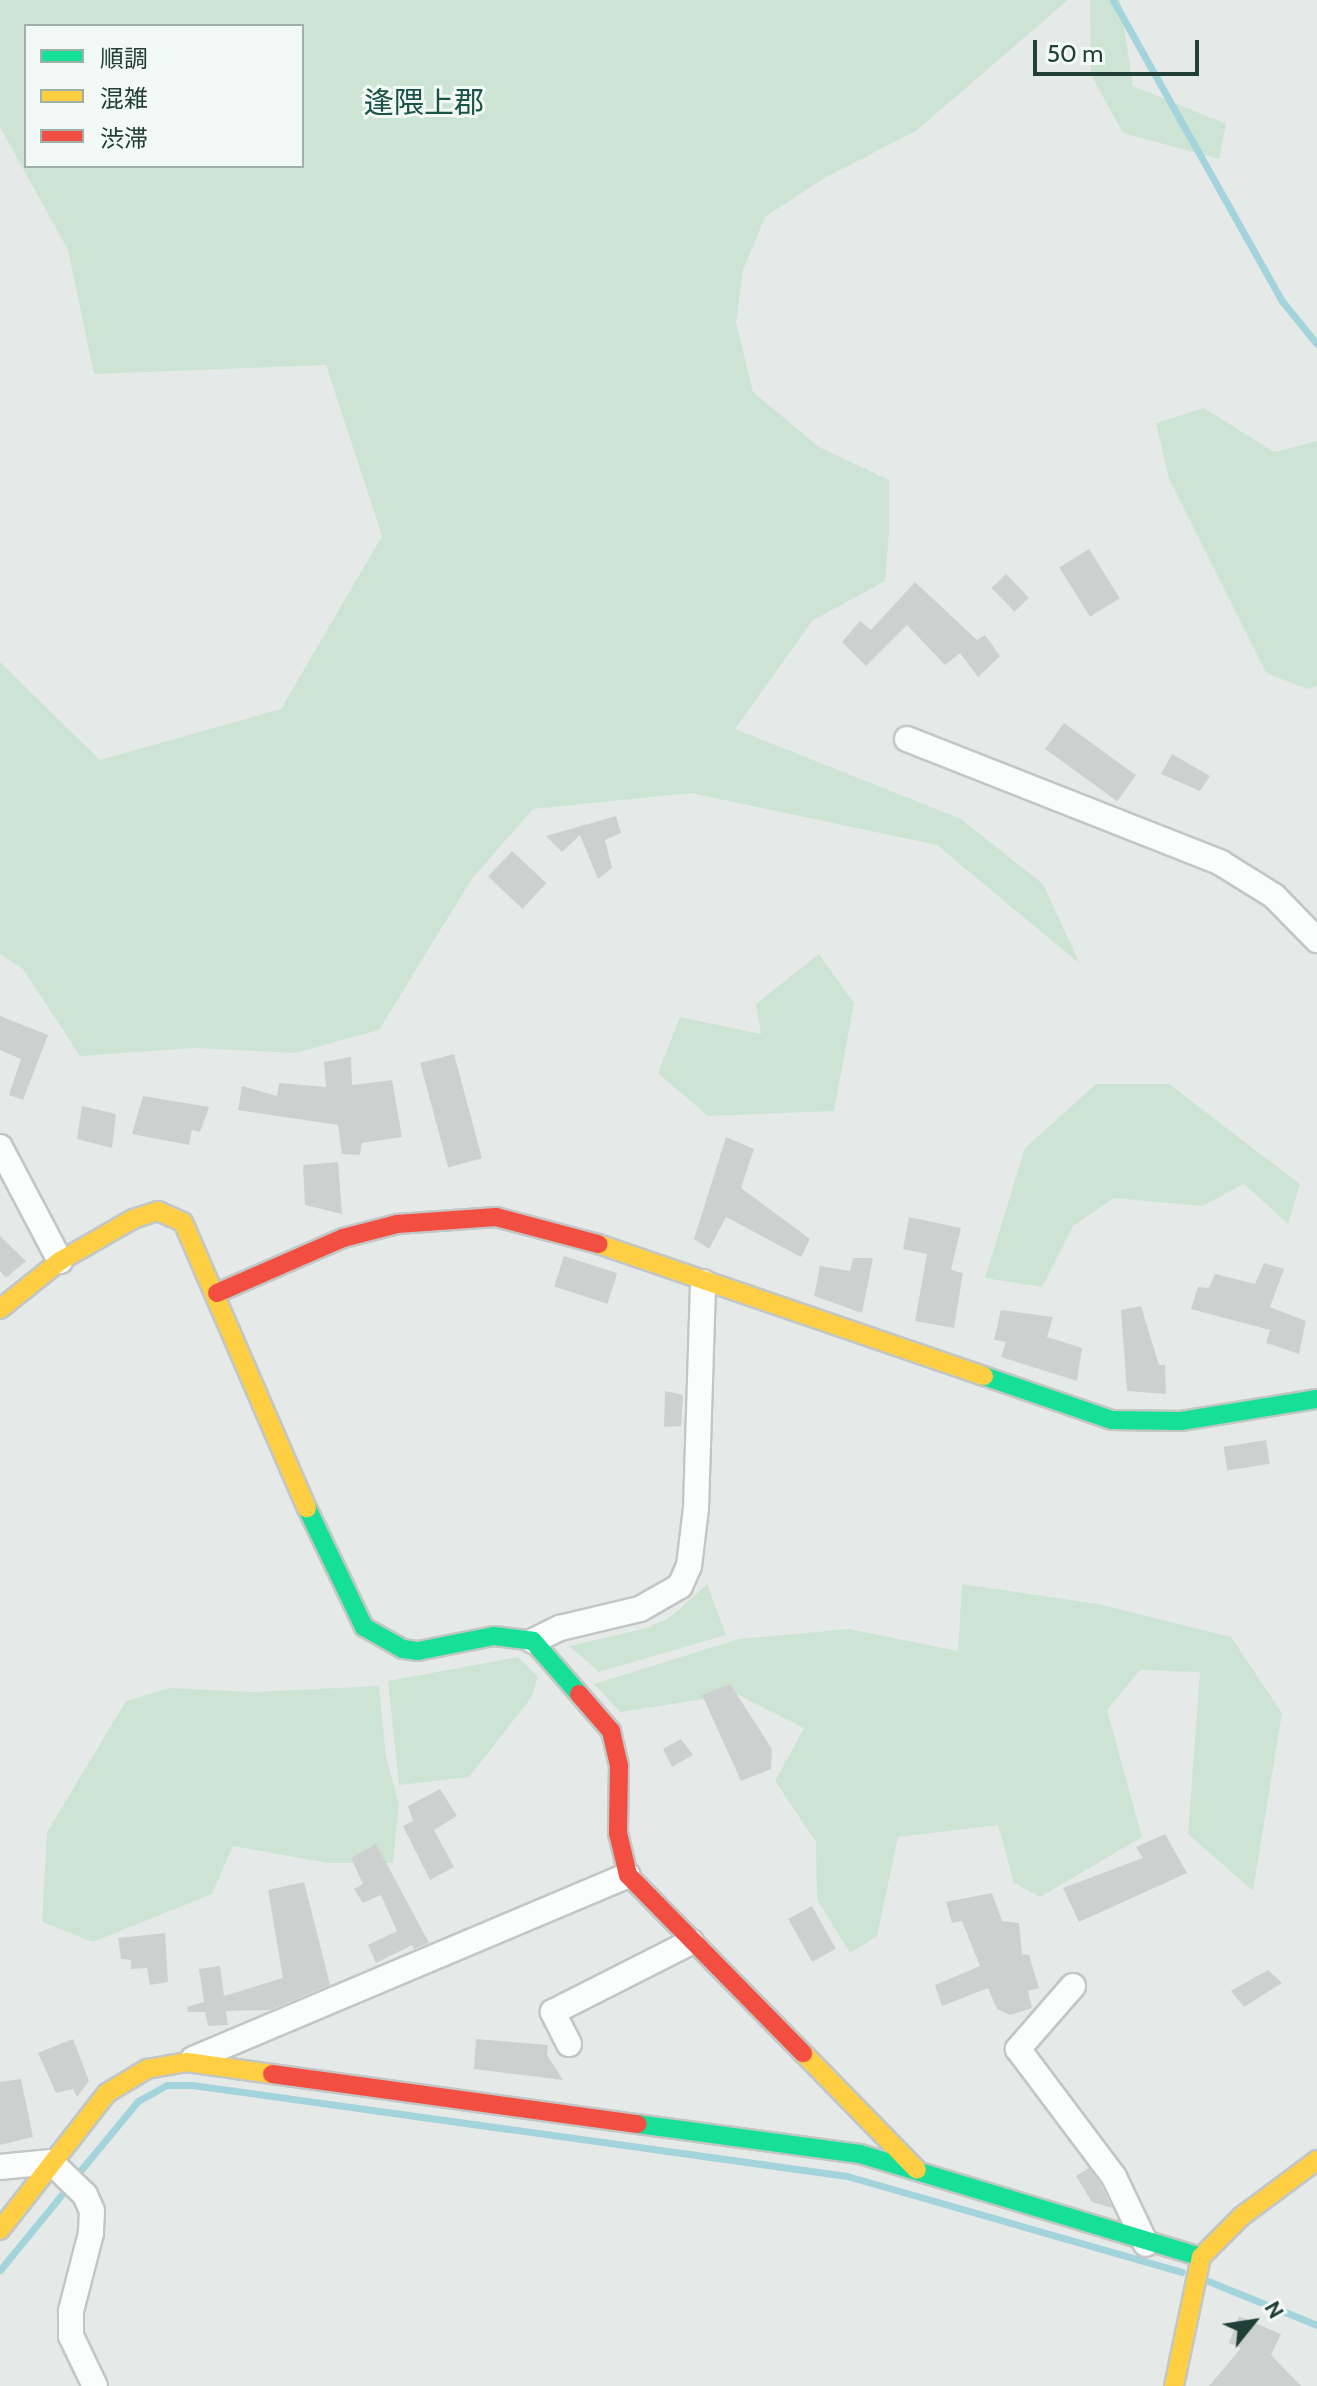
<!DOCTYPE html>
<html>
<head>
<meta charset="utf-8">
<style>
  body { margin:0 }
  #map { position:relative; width:1317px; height:2386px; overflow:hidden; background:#e5eae8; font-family:Cabin,"Noto Sans JP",sans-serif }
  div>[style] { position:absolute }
  .green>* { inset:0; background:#cde4d4 }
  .stream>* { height:7px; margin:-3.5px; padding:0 3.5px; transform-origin:3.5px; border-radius:3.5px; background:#a3d3db }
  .building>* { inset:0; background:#ccd1cf; transform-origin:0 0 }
  .roads { filter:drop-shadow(2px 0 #c2c7c5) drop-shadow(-2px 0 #c2c7c5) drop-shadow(0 2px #c2c7c5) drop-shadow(0 -2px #c2c7c5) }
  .street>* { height:24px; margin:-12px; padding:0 12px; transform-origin:12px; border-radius:12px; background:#fbfcfc }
  .fast>* { height:18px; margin:-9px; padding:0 9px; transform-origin:9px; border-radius:9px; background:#16e098 }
  .slow>* { height:18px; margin:-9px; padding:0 9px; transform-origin:9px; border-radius:9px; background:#ffcf43 }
  .jam>* { height:18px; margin:-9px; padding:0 9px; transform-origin:9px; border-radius:9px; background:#f24e42 }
  span { translate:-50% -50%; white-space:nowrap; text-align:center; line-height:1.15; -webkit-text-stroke:6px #f3f9f6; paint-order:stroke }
  .quarter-label { font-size:30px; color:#1b5345 }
  .legend { position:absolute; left:24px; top:24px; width:280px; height:144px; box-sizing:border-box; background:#f3f9f6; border:2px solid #9fafaa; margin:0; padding:10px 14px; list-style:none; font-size:24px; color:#213f37 }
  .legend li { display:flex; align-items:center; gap:16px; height:40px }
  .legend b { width:40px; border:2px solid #9fafaa }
  .north { position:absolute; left:1213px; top:2282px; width:80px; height:80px; -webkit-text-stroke:6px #f3f9f6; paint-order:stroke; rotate:60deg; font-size:22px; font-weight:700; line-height:32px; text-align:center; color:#213f37 }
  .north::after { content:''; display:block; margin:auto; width:28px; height:36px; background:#213f37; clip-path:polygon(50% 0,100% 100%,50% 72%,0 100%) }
  .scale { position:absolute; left:1033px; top:40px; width:166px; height:36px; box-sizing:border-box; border:4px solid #213f37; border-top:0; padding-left:10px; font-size:24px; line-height:28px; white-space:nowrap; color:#213f37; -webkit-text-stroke:6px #f3f9f6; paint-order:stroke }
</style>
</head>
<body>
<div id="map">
  <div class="green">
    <i style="clip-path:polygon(evenodd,0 0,1068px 0,916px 131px,826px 177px,765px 217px,743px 270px,736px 322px,753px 392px,819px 447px,889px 480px,889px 531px,885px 581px,812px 621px,735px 729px,961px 819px,1043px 884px,1080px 964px,937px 845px,691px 793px,533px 809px,471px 880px,379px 1030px,295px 1053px,194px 1048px,80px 1056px,23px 969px,0 954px,0 662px,100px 760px,281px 709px,382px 536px,326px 365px,94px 374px,68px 250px,0 127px,0 0,26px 26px,302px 26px,302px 166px,26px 166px,26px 26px)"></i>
    <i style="clip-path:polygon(1090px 0,1120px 0,1133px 86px,1226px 124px,1219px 159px,1123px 133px,1091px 75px)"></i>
    <i style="clip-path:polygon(1204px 408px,1274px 452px,1317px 441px,1317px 686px,1307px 689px,1266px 673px,1169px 479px,1156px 423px)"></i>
    <i style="clip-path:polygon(819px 954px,854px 1003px,834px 1111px,708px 1116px,658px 1073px,680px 1017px,761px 1034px,756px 1004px)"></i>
    <i style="clip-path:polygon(1096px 1084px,1169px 1084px,1300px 1184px,1288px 1224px,1244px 1184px,1202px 1206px,1114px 1198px,1073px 1226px,1042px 1287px,985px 1278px,1025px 1148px)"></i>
    <i style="clip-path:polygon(707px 1584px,726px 1635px,599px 1672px,569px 1646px,647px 1628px,672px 1616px)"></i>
    <i style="clip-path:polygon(962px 1584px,1098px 1604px,1231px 1637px,1282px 1713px,1253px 1891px,1188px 1834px,1200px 1672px,1140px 1670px,1107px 1710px,1142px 1837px,1040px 1897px,1014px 1883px,998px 1825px,898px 1837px,877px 1936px,850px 1953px,817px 1899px,816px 1842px,775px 1781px,804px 1728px,737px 1694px,620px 1712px,594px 1684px,739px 1639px,849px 1629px,958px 1651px)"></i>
    <i style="clip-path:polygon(518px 1657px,538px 1677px,531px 1698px,469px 1777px,399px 1785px,388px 1681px)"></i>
    <i style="clip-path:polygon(379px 1686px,386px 1757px,399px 1804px,393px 1863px,327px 1863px,233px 1846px,212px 1894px,93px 1942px,42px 1922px,47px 1832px,126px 1701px,169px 1688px,252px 1692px)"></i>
  </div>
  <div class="stream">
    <i style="left:1113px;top:0;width:345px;rotate:60.7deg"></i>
    <i style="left:1282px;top:301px;width:55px;rotate:50.9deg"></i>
    <i style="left:80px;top:2171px;width:91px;rotate:-50.4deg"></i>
    <i style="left:138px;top:2101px;width:33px;rotate:-29deg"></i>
    <i style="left:167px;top:2085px;width:25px"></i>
    <i style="left:192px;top:2085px;width:661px;rotate:7.91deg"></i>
    <i style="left:847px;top:2176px;width:348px;rotate:16deg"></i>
    <i style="left:0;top:2270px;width:99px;rotate:-50.7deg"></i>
    <i style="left:1208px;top:2281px;width:118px;rotate:22deg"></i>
  </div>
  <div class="building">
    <i style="left:1089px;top:549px;width:58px;height:35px;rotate:58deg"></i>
    <i style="left:1006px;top:574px;width:33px;height:20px;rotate:46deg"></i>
    <i style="clip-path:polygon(915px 582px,977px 640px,985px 635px,1000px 656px,978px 677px,960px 653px,945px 665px,907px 625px,866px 666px,842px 642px,860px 621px,871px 630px)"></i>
    <i style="left:1064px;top:723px;width:89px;height:32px;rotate:36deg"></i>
    <i style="clip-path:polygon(1172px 754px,1210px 776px,1200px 791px,1161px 774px)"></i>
    <i style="clip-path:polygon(616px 816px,621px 833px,605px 840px,612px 868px,598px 879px,580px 835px,562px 852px,546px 836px)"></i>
    <i style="left:512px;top:851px;width:47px;height:35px;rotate:43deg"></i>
    <i style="clip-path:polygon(0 1016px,48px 1035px,23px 1100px,9px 1095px,21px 1059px,0 1050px)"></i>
    <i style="left:454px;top:1054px;width:108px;height:35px;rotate:75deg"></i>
    <i style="clip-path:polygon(351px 1057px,352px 1085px,392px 1080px,402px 1137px,362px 1143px,360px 1155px,342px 1154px,338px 1125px,238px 1110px,242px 1086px,277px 1096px,279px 1083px,326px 1087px,324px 1062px)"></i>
    <i style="clip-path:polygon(143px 1096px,209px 1107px,200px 1132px,192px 1130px,189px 1145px,132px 1134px)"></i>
    <i style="clip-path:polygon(82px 1106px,116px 1114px,112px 1148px,77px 1139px)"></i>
    <i style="clip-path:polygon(726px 1137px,754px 1149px,741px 1188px,810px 1239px,801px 1257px,726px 1217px,709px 1249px,694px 1239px)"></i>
    <i style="clip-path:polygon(338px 1162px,342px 1214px,305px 1205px,303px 1165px)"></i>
    <i style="clip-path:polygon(909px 1217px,961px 1228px,951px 1270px,963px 1273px,954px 1328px,915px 1321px,927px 1254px,903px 1249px)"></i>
    <i style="clip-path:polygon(0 1236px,26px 1261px,6px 1278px,0 1271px)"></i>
    <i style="left:564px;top:1256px;width:56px;height:32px;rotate:18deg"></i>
    <i style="clip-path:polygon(853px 1258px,873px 1258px,862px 1313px,814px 1296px,820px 1266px,850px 1271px)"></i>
    <i style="clip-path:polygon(1264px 1263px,1284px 1269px,1270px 1307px,1306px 1321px,1299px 1354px,1266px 1343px,1270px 1330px,1191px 1309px,1198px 1287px,1209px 1288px,1215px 1274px,1255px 1284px)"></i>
    <i style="clip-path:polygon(1141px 1306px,1159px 1365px,1165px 1365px,1166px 1394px,1127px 1391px,1121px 1310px)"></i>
    <i style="clip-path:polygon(1001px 1310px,1053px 1317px,1047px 1337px,1082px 1348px,1077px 1381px,1001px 1357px,1006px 1342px,994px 1340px)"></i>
    <i style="clip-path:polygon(665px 1391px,683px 1395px,681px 1426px,664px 1427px)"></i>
    <i style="left:1266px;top:1440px;width:24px;height:43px;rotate:81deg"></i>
    <i style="clip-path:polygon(730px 1684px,772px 1749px,771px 1769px,741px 1781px,702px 1695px)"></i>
    <i style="clip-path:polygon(681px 1739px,693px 1755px,672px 1767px,663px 1749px)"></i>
    <i style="clip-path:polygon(440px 1789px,457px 1816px,434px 1830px,454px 1867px,430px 1880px,403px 1826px,413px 1821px,408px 1806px)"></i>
    <i style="clip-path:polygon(1165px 1834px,1187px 1873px,1079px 1922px,1063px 1888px,1143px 1858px,1136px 1847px)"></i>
    <i style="clip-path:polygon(376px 1844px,429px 1943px,414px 1949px,412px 1945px,376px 1963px,368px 1945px,397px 1931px,381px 1895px,363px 1903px,354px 1889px,363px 1884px,351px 1858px)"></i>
    <i style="clip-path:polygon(304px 1882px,330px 1985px,270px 2010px,226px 2011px,228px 2025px,208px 2026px,205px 2012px,188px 2012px,187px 2007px,204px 2002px,199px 1969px,220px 1966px,224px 1996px,283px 1978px,268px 1890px)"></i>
    <i style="clip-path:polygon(992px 1893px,1002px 1921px,1019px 1923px,1022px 1954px,1029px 1955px,1039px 1988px,1028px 1991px,1032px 2008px,1010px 2015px,997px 2009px,988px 1988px,942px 2006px,935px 1985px,980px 1966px,962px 1921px,952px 1923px,946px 1902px)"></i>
    <i style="left:812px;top:1906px;width:49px;height:27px;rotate:61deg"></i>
    <i style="clip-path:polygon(165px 1933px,168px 1982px,150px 1985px,147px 1968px,131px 1969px,131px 1960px,121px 1959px,118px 1938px)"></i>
    <i style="clip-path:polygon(1268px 1970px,1282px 1983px,1244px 2007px,1231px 1991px)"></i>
    <i style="clip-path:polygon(73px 2039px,89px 2081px,77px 2097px,73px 2089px,56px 2093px,38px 2053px)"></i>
    <i style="clip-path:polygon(476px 2039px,548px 2045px,547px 2055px,563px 2080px,474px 2069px)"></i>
    <i style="clip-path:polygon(21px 2079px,33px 2137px,0 2145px,0 2082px)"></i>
    <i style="clip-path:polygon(1089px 2168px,1101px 2185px,1112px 2208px,1092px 2202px,1076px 2176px)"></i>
    <i style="clip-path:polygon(1239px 2316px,1281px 2334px,1271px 2355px,1301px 2386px,1209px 2386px,1241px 2348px,1229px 2343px)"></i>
  </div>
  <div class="roads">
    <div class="street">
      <i style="left:907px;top:739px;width:338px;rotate:21.5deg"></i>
      <i style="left:1221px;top:863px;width:62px;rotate:31.9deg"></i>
      <i style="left:1274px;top:896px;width:62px;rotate:45.7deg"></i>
      <i style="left:0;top:1147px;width:129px;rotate:62.2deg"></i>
      <i style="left:533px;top:1641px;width:30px;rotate:-26deg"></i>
      <i style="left:560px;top:1628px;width:82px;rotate:-13.4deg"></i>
      <i style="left:640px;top:1609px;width:46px;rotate:-29.9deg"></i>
      <i style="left:680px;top:1586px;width:22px;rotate:-66deg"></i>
      <i style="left:689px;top:1566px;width:58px;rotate:-83.1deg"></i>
      <i style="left:696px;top:1508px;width:226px;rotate:-88.2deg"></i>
      <i style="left:1073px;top:1986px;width:84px;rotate:131.1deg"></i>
      <i style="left:1018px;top:2049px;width:160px;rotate:53.1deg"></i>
      <i style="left:1114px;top:2177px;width:74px;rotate:64.5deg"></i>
      <i style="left:569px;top:2044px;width:36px;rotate:-117deg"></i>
      <i style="left:553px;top:2012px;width:155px;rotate:-26.9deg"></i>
      <i style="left:193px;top:2059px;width:472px;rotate:-22.9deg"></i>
      <i style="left:0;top:2167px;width:51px;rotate:-5.6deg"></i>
      <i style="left:51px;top:2162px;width:47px;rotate:44.1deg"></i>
      <i style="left:85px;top:2195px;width:17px;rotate:66deg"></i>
      <i style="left:92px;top:2211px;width:22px;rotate:93deg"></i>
      <i style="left:91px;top:2233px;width:81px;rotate:104.4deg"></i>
      <i style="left:71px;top:2311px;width:25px;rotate:90deg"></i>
      <i style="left:71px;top:2336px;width:55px;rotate:64.4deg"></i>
    </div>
    <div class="fast">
      <i style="left:984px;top:1376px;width:135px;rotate:19deg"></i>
      <i style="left:1112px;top:1420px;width:69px;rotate:0.8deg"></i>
      <i style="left:1181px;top:1421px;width:138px;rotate:-9.2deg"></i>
      <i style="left:307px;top:1508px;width:132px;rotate:64.4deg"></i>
      <i style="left:364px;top:1627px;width:45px;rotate:29.4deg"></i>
      <i style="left:403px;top:1649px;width:15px;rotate:8deg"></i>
      <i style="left:418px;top:1651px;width:77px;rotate:-11.2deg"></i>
      <i style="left:494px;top:1636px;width:39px;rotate:7deg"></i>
      <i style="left:533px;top:1641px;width:70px;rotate:49deg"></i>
      <i style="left:638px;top:2124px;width:224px;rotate:7.7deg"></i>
      <i style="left:860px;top:2154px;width:356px;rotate:16.8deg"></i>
    </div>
    <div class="slow">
      <i style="left:598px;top:1244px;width:408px;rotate:18.9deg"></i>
      <i style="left:0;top:1309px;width:77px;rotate:-38.7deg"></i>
      <i style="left:60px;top:1261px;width:84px;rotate:-29.9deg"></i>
      <i style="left:133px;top:1219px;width:26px;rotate:-18deg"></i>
      <i style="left:158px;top:1211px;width:27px;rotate:24deg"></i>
      <i style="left:183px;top:1222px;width:312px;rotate:66.6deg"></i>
      <i style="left:803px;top:2053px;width:163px;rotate:45.7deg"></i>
      <i style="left:0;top:2230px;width:174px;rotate:-52deg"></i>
      <i style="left:107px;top:2093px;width:47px;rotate:-31deg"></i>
      <i style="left:147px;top:2069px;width:41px;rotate:-9.9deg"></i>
      <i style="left:187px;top:2062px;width:86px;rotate:8deg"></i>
      <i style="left:1174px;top:2386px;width:132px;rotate:-78.2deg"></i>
      <i style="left:1201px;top:2257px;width:58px;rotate:-45deg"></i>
      <i style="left:1242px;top:2216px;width:94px;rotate:-36.7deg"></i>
    </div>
    <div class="jam">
      <i style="left:217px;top:1293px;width:137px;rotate:-23.6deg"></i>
      <i style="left:343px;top:1238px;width:56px;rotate:-14.5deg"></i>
      <i style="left:397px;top:1224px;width:99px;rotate:-4deg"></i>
      <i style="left:496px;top:1217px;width:106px;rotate:14.8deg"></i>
      <i style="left:579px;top:1694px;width:49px;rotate:49.1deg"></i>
      <i style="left:611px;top:1731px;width:36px;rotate:77deg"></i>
      <i style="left:619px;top:1766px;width:67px;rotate:90.9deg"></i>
      <i style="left:618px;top:1833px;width:43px;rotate:76.6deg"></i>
      <i style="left:628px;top:1875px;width:250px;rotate:45.5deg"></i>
      <i style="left:272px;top:2074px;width:369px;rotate:7.8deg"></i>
    </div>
  </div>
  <div class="quarter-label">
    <span style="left:424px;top:103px">逢隈上郡</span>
  </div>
  <ul class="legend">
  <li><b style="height:10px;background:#16e098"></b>順調</li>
  <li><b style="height:10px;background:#ffcf43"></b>混雑</li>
  <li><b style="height:10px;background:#f24e42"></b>渋滞</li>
  </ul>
  <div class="north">N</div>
  <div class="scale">50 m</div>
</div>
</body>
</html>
